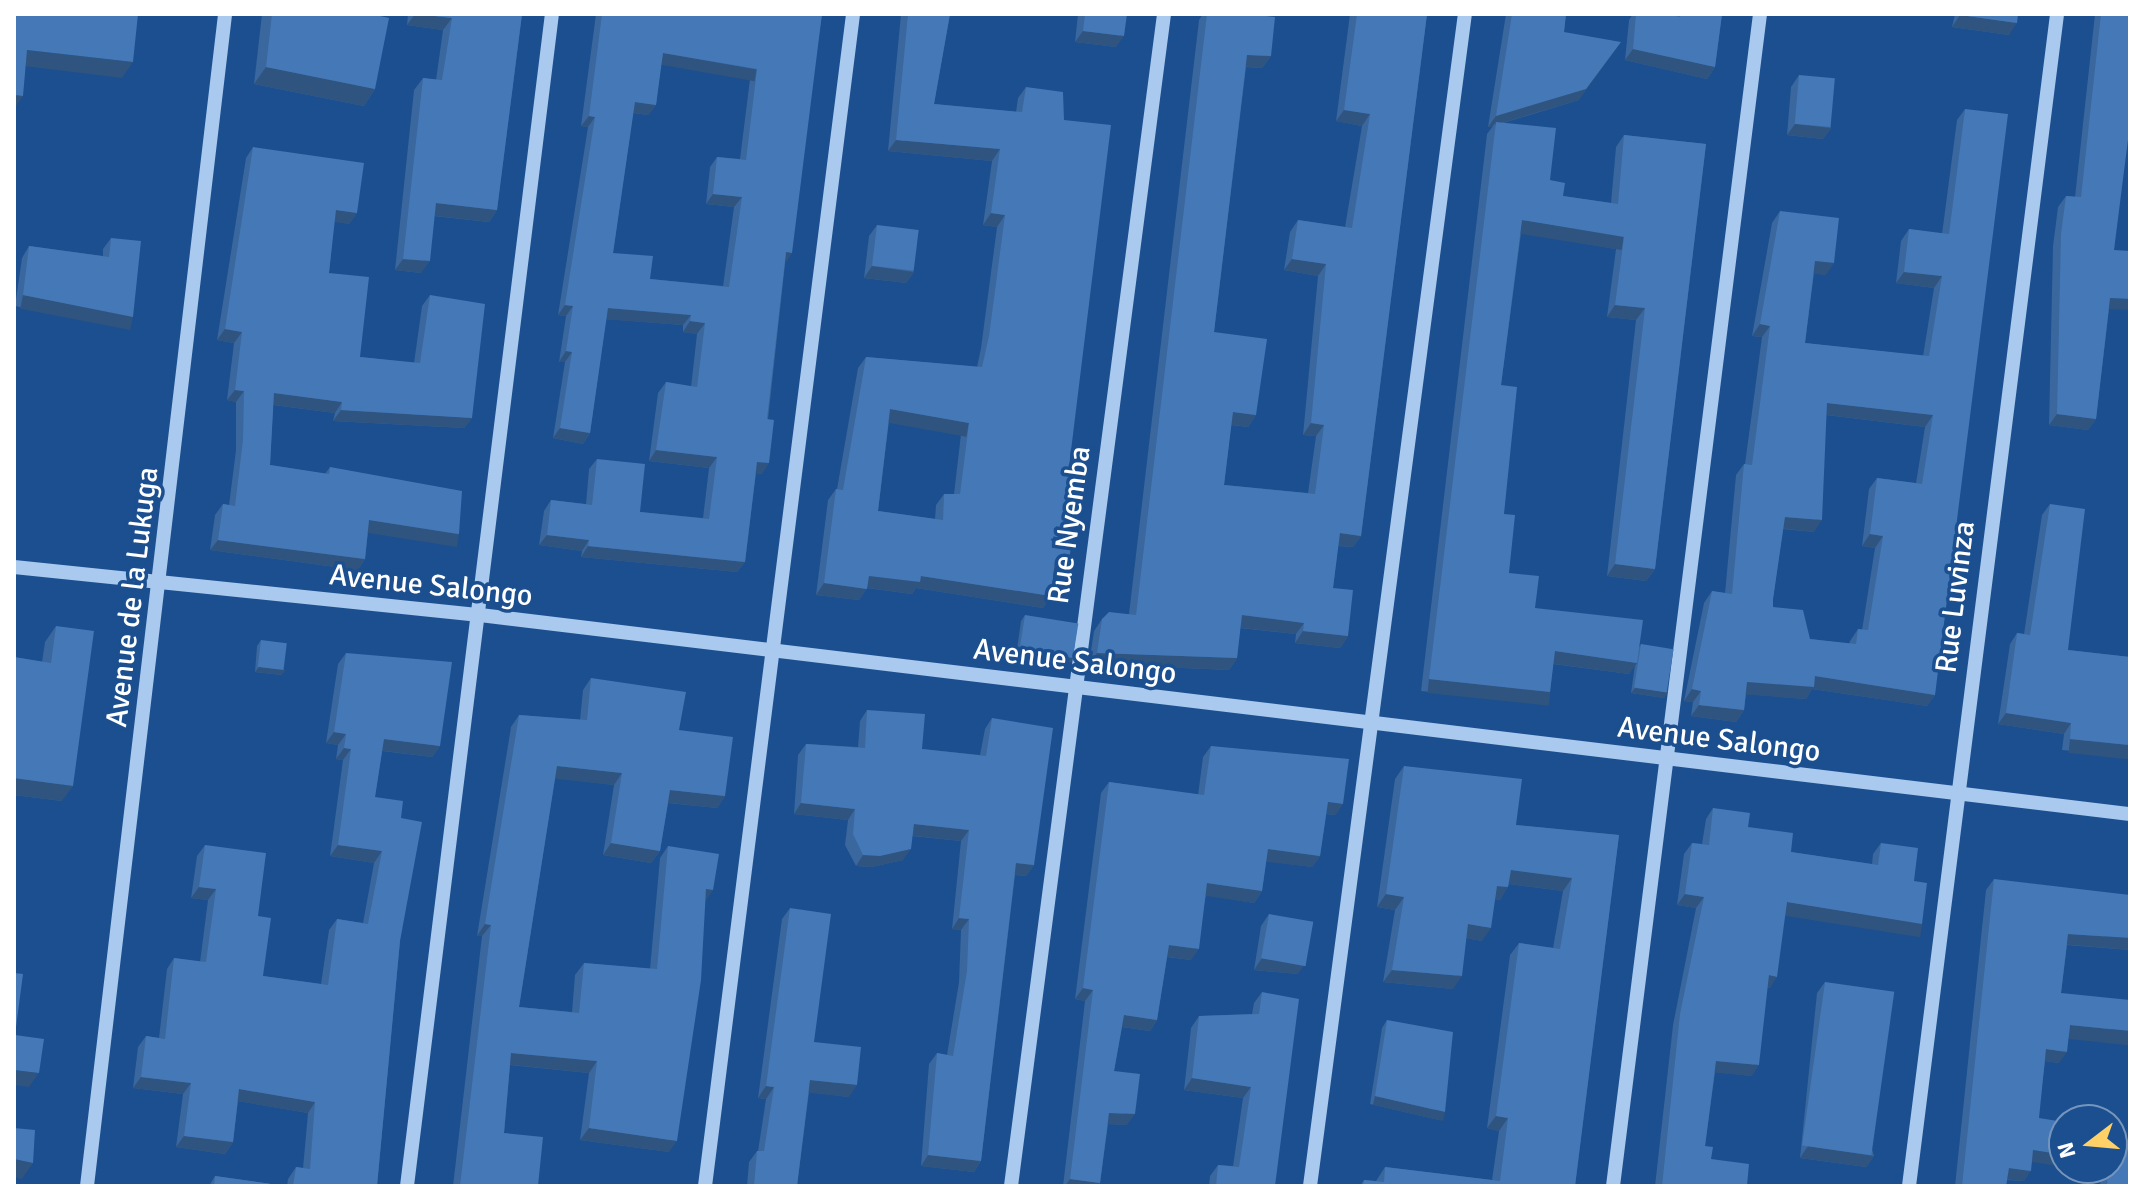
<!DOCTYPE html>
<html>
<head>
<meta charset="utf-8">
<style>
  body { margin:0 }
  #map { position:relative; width:2144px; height:1200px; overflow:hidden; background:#1b4f8f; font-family:Signika,sans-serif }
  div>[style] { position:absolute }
  .minor>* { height:14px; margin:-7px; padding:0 7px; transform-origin:7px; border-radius:7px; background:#a9c9ee }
  .wall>* { inset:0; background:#3a679d }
  .shaded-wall>* { inset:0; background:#305480; transform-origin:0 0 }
  .building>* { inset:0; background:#4478b7; transform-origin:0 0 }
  span { translate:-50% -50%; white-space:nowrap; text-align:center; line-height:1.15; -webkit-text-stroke:7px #1b4f8f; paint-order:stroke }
  .street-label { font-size:30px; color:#fff }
  .frame { position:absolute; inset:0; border:16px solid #fff; pointer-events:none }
  .north { position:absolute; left:2048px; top:1104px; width:80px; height:80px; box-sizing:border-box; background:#1b4f8f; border:2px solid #7695bc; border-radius:50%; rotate:254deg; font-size:22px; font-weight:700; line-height:32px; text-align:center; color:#fff }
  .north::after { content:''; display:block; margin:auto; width:28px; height:36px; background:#ffd166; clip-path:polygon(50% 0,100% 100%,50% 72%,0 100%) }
</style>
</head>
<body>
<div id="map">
  <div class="minor">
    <i style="left:14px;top:567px;width:468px;rotate:5.9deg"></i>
    <i style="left:480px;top:615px;width:1662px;rotate:6.88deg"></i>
    <i style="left:87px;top:1186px;width:1180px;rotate:-83.28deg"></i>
    <i style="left:407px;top:1186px;width:1181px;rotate:-82.95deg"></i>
    <i style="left:705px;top:1186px;width:1181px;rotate:-82.8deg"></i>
    <i style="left:1011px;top:1186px;width:1182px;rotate:-82.56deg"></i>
    <i style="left:1310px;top:1186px;width:1182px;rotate:-82.47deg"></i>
    <i style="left:1613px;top:1186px;width:1181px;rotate:-82.85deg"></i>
    <i style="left:1909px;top:1186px;width:1181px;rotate:-82.8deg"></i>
  </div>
  <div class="wall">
    <i style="clip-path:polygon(262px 14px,371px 14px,375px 89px,364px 106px,254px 84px)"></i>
    <i style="clip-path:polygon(408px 14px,522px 14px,497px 210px,489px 222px,434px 216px,421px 273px,395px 270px,414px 90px,423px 78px,436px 80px,443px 30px,407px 25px)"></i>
    <i style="clip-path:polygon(evenodd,596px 14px,822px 14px,785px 264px,762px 474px,756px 473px,745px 562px,737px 572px,581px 557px,582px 551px,539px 545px,544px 511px,551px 500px,586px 504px,589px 469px,597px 459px,640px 512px,703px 518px,709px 468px,649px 461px,658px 393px,666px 382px,691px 387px,697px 334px,683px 332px,683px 325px,606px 319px,590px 433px,583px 444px,553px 438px,565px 362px,559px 362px,566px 316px,558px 315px,588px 127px,581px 126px,596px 14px,661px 64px,750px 79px,740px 159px,717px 157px,710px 167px,706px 204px,734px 207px,723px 286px,650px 279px,613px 253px,633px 113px,648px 115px,656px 105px,661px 64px)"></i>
    <i style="clip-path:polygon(evenodd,901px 14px,950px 14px,934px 104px,1016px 112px,1018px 98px,1026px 87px,1068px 475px,1069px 562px,1061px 574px,1053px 573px,1051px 596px,1043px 608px,916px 588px,912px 594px,867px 588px,859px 600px,816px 595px,828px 500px,836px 489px,837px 489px,858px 368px,866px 357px,977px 367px,981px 348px,997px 227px,983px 225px,992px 161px,888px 151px,901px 14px,889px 421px,961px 434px,954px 494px,944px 494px,936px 505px,935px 519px,878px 511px,889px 421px)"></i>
    <i style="clip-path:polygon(1078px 14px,1127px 14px,1116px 47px,1075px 42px)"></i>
    <i style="clip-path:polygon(1203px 14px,1251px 14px,1271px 56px,1262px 68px,1246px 67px,1214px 332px,1256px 415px,1248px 427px,1231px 425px,1224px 485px,1308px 493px,1316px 436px,1303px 435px,1318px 276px,1284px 270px,1290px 232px,1298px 220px,1345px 227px,1362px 126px,1336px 121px,1350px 14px,1427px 14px,1361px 536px,1353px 547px,1338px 546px,1333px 588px,1348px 636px,1340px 648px,1295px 643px,1296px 634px,1240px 628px,1237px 658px,1229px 670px,1089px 664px,1094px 631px,1102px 619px,1129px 614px,1199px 20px)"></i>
    <i style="clip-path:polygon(1506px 14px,1566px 14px,1564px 32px,1579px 100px,1503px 123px,1563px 196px,1611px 203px,1616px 147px,1624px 135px,1706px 144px,1655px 569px,1646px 581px,1607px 576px,1636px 320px,1607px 317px,1616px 249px,1521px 233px,1501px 385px,1504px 514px,1509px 573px,1535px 608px,1639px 647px,1641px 644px,1668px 692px,1664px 698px,1631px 693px,1635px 665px,1629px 674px,1553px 664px,1550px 692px,1542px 704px,1421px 691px,1487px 134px,1493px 126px,1488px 127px)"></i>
    <i style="clip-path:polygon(1633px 14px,1667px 14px,1674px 15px,1674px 14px,1722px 14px,1715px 67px,1707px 79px,1625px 60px,1629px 20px)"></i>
    <i style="clip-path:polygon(1955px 14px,2018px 14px,2009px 35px,1952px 27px)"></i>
    <i style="clip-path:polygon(2095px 14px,2130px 14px,2114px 250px,2109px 309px,2096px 419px,2088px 430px,2049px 425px,2053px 246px,2058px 207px,2066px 196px,2075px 197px)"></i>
    <i style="clip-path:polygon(1799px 75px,1831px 128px,1823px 139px,1787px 135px,1791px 87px)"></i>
    <i style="clip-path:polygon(evenodd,1965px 109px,1935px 695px,1927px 706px,1812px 689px,1806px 699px,1746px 694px,1744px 710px,1736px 722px,1691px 716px,1693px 702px,1684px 701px,1704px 603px,1712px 591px,1725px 593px,1736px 475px,1744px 464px,1745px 464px,1762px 337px,1752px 336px,1772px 223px,1780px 211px,1826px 275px,1814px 273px,1805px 343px,1923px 356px,1934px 288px,1896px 283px,1901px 241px,1909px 229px,1942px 234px,1957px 120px,1965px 109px,1826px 415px,1925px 427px,1916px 483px,1877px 478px,1869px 489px,1862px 546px,1875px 548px,1862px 630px,1858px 629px,1850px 641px,1849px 644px,1810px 639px,1773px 607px,1773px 599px,1783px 529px,1814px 532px,1826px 415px)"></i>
    <i style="clip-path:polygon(253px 147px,357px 213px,349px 224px,334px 221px,329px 273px,360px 357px,414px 363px,422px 306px,430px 295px,472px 418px,464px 428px,333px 421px,335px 413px,273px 405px,270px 465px,325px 474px,330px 467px,459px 534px,451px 544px,368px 531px,365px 559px,358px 570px,210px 550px,215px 515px,223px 504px,229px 505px,236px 450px,236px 402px,227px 400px,234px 343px,217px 340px,246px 158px)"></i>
    <i style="clip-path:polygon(877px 225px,914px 272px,906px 283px,864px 278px,869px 236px)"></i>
    <i style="clip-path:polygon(111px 238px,125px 328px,15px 306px,22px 258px,29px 246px,103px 256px,103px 249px)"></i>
    <i style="clip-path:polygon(2050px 504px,2068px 650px,2130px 657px,2130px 757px,2062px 750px,2064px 734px,1998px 724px,2010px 644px,2017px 633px,2024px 634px,2042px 515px)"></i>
    <i style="clip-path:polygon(1025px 615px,1073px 656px,1069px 662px,1016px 656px,1021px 621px)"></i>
    <i style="clip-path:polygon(56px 626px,62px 801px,14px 795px,14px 657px,42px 662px,45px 642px)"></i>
    <i style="clip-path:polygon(261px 640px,282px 675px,255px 672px,257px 646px)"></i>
    <i style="clip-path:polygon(346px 653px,440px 746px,432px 757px,382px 751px,375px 797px,401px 818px,400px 941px,377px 1186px,287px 1186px,288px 1179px,296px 1167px,303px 1168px,308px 1113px,238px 1101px,233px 1142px,225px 1154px,176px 1147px,183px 1094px,133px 1088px,138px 1047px,146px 1036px,159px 1038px,167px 969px,174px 958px,200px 962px,208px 900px,191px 898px,197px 856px,205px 845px,258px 916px,263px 976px,321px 984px,329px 930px,337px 919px,363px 923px,374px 863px,330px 856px,343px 760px,336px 759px,338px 745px,326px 743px,338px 664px)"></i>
    <i style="clip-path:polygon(591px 678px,679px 730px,725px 796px,717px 808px,668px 803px,660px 851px,651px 863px,603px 855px,614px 785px,555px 778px,519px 1007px,572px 1012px,575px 975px,584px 963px,650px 969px,660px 858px,668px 846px,705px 902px,669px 1152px,580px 1140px,589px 1073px,510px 1065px,504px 1133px,538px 1186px,453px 1186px,482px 936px,477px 936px,511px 727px,519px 715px,580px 720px,583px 690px)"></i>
    <i style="clip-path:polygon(867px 710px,922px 749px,980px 755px,985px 729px,992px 718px,1034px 865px,1026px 876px,1015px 875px,981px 1161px,974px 1172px,921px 1166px,929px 1064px,937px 1053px,947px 1055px,959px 982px,961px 930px,952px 929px,961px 841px,912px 836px,903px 860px,872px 867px,856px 866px,845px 845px,848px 820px,794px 814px,798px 755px,806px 744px,858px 747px,860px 721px)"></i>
    <i style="clip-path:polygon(1211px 746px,1336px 815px,1326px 814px,1320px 856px,1312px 867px,1266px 861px,1262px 891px,1254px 903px,1206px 895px,1191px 960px,1167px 957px,1157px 1020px,1150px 1031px,1122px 1027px,1114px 1071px,1127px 1125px,1108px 1124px,1100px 1183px,1099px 1186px,1063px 1186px,1085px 1001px,1075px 999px,1101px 793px,1109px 782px,1198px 795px,1203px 757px)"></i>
    <i style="clip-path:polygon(1404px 766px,1516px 825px,1619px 835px,1575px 1186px,1360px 1186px,1364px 1180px,1376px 1181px,1385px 1167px,1492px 1180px,1499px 1131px,1487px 1128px,1510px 955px,1519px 943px,1553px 948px,1563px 891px,1509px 884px,1500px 900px,1495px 899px,1482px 941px,1466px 938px,1453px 989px,1383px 982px,1395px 910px,1377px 907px,1395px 779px)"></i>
    <i style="clip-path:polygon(1713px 808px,1791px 852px,1872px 864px,1873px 854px,1881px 843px,1914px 881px,1922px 924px,1915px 935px,1785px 914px,1770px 988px,1767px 987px,1752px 1076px,1715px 1072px,1705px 1146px,1711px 1159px,1747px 1186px,1655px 1186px,1673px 1025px,1696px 908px,1677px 905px,1684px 854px,1692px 843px,1702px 844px,1706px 819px)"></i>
    <i style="clip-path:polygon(1994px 879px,2130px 950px,2067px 945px,2061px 993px,2130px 1043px,2068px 1037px,2059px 1063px,2045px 1061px,2032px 1162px,2024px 1181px,2007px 1180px,2006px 1186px,1955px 1186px,1986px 890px)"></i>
    <i style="clip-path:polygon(790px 908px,814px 1042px,849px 1097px,809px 1092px,797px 1186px,747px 1186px,749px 1162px,757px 1151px,758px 1151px,766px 1099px,758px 1098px,782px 919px)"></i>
    <i style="clip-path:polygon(1269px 914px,1298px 974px,1254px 970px,1261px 926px)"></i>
    <i style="clip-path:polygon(1825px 982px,1874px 1156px,1866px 1167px,1800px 1158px,1817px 993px)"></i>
    <i style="clip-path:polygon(1262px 992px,1275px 1186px,1209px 1186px,1210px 1176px,1218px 1165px,1233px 1166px,1243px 1098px,1184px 1090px,1191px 1028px,1199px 1016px,1252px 1014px,1254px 1003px)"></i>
    <i style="clip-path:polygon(1387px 1020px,1439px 1120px,1370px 1104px,1382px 1028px)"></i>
    <i style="clip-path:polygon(2102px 1168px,2112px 1168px,2130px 1186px,2100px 1186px)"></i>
    <i style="clip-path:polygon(215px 1176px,285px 1186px,209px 1186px)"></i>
  </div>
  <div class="shaded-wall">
    <i style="clip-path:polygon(415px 14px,452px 18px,443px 30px,407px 25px)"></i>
    <i style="clip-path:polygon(1960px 15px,2017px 23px,2009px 35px,1952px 27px)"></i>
    <i style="clip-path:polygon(1083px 31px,1124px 36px,1116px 47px,1075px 42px)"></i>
    <i style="clip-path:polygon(1621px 42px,1579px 100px,1495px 125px,1496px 122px,1493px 126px,1488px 127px,1496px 116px)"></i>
    <i style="clip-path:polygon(1633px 49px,1715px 67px,1707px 79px,1625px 60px)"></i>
    <i style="clip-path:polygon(27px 50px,133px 62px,122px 78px,16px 65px)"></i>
    <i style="left:663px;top:53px;width:95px;height:12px;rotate:10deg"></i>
    <i style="clip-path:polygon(1247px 55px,1271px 56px,1262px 68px,1239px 66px)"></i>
    <i style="clip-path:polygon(266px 67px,375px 89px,364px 106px,254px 84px)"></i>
    <i style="clip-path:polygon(14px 95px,23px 96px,14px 109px)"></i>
    <i style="clip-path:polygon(635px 102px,656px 105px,648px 115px,628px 112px)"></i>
    <i style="clip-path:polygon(1344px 110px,1370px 114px,1362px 126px,1336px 121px)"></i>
    <i style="clip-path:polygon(589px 116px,595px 117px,588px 127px,581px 126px)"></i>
    <i style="clip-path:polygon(1795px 124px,1831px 128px,1823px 139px,1787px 135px)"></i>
    <i style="clip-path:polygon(896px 140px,1000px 149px,992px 161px,888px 151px)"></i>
    <i style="clip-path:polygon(713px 194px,742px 197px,734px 207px,706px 204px)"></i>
    <i style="clip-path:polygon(436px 203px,497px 210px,489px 222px,428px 215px)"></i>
    <i style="clip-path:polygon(336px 210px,357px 213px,349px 224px,328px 221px)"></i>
    <i style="clip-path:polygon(991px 213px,1005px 215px,997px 227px,983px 225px)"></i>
    <i style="left:1522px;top:220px;width:103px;height:14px;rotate:9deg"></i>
    <i style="clip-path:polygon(786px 252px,792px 253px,785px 264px)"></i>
    <i style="clip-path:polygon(403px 259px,430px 261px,421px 273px,395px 270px)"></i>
    <i style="clip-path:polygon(1292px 259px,1326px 264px,1318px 276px,1284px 270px)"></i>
    <i style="clip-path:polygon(1815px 261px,1834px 263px,1826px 275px,1807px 273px)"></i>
    <i style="clip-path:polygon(872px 266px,914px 272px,906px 283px,864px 278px)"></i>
    <i style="clip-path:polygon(1904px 272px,1942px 276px,1934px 288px,1896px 283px)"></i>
    <i style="left:23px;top:295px;width:112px;height:14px;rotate:11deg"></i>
    <i style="clip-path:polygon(2110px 298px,2130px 299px,2130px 310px,2102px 309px)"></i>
    <i style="clip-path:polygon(565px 305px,573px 306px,566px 316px,558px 315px)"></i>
    <i style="clip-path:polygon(1615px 305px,1645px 308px,1636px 320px,1607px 317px)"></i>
    <i style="clip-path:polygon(608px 308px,691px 315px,683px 325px,601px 319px)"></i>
    <i style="clip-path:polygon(690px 321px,705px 323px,697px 334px,683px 332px)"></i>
    <i style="clip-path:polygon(1760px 324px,1770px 326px,1762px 337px,1752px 336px)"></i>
    <i style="clip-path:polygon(225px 329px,242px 332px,234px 343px,217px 340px)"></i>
    <i style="clip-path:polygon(566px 351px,572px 352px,565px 362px,559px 362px)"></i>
    <i style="clip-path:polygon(235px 390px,244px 391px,236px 402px,227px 400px)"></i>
    <i style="clip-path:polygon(274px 393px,342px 402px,335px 413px,266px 404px)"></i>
    <i style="clip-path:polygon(1827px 403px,1933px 415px,1925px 427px,1819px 414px)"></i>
    <i style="left:890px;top:409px;width:80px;height:14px;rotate:10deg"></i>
    <i style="clip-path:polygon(341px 410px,472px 418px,464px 428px,333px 421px)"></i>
    <i style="clip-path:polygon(1233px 412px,1256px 415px,1248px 427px,1225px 424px)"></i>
    <i style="clip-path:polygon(2057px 414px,2096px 419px,2088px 430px,2049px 425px)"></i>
    <i style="clip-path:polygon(1311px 423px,1324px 425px,1316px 436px,1303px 435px)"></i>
    <i style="clip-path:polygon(560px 428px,590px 433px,583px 444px,553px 438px)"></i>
    <i style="clip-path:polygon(656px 450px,717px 457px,709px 468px,649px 461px)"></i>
    <i style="clip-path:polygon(757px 462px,769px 463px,762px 474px,750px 472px)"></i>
    <i style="clip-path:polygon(1785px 517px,1822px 520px,1814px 532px,1777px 528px)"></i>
    <i style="left:369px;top:520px;width:91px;height:13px;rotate:9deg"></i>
    <i style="clip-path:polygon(1340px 533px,1361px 536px,1353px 547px,1331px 545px)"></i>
    <i style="clip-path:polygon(1870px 534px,1883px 536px,1875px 548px,1862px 546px)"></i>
    <i style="clip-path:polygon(547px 535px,589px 540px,582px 551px,539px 545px)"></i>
    <i style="clip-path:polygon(218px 540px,365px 559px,358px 570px,210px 550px)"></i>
    <i style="clip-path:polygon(588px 546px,745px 562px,737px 572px,581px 557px)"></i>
    <i style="clip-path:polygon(1055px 560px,1069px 562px,1061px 574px,1047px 572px)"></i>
    <i style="clip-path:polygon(1615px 564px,1655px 569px,1646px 581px,1607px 576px)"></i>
    <i style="clip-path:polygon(869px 576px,921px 576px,1051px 596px,1043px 608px,916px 588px,912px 594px,861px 587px)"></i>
    <i style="clip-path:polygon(824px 583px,867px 589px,859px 600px,816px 595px)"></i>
    <i style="clip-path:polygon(1242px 615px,1304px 623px,1296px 634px,1233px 627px)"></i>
    <i style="clip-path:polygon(1303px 631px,1348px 636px,1340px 648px,1295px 643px)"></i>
    <i style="left:1020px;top:650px;width:53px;height:7px;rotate:6deg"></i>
    <i style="clip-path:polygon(1555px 651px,1637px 663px,1629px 674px,1547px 663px)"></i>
    <i style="clip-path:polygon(1097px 653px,1237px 658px,1229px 670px,1089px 664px)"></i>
    <i style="clip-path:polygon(259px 667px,286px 670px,282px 675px,255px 672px)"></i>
    <i style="clip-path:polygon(1815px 676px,1935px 695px,1927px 706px,1812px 689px,1806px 699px,1739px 694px,1747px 682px)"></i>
    <i style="left:1429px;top:679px;width:122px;height:14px;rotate:6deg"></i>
    <i style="clip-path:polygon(1635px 688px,1668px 692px,1664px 698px,1631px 693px)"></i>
    <i style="clip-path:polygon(1692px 689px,1701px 691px,1693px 702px,1684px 701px)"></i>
    <i style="clip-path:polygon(1699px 705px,1744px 710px,1736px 722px,1691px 716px)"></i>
    <i style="clip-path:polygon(2006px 713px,2071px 723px,2064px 734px,1998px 724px)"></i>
    <i style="clip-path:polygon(334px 732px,346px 734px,338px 745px,326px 743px)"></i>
    <i style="clip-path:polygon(384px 739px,440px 746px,432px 757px,376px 750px)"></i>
    <i style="left:2070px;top:739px;width:60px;height:14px;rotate:6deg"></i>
    <i style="clip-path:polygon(344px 748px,351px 749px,343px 760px,336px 759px)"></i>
    <i style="clip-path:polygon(557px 766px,622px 773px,614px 785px,548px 778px)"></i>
    <i style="clip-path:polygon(14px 778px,73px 786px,62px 801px,14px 795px)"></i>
    <i style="clip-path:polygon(670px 790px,725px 796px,717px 808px,661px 802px)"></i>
    <i style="clip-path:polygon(1328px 802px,1343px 804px,1336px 815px,1320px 813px)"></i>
    <i style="clip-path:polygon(801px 803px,855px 809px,848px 820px,794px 814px)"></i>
    <i style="clip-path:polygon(914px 824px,969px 830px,961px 841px,906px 835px)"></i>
    <i style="clip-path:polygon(611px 843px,660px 851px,651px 863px,603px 855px)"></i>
    <i style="clip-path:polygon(338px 845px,382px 851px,374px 863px,330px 856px)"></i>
    <i style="clip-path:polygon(911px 849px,903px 860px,872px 867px,856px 866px,863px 855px)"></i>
    <i style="clip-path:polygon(1268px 849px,1320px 856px,1312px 867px,1260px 861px)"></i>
    <i style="clip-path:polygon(1016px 863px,1034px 865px,1026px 876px,1008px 874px)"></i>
    <i style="clip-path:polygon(1511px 870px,1572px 878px,1563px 891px,1502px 883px)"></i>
    <i style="clip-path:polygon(1207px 883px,1262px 891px,1254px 903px,1200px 895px)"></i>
    <i style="clip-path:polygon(1497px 886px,1508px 887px,1500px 900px,1488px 898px)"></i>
    <i style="clip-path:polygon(199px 887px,216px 889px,208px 900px,191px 898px)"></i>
    <i style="clip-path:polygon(706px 889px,713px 890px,705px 902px)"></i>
    <i style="clip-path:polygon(1386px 894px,1404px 897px,1395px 910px,1377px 907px)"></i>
    <i style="clip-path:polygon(1685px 894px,1704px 897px,1696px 908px,1677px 905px)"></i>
    <i style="left:1787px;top:902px;width:137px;height:14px;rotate:9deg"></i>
    <i style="clip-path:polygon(959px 918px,969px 919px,961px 930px,952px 929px)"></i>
    <i style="clip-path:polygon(485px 924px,491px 925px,482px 936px,477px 936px)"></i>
    <i style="clip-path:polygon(1468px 924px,1491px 928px,1482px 941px,1459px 937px)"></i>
    <i style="clip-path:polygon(2068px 934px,2130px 938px,2130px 950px,2060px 944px)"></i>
    <i style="clip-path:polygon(1169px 945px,1199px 949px,1191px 960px,1161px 956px)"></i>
    <i style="clip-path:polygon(1262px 958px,1306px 963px,1298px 974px,1254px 970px)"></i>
    <i style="clip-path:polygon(1392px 970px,1462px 976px,1453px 989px,1383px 982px)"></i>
    <i style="clip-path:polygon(1769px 975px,1777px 977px,1770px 988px,1761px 986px)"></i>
    <i style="clip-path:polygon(1083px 988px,1093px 990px,1085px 1001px,1075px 999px)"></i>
    <i style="clip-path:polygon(1124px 1015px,1157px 1020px,1150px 1031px,1116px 1026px)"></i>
    <i style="left:2070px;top:1025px;width:60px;height:14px;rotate:6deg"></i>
    <i style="clip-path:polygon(2046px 1049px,2067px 1052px,2059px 1063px,2039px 1060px)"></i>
    <i style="clip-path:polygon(511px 1053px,597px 1061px,589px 1073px,503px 1064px)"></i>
    <i style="clip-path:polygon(1716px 1061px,1759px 1065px,1752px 1076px,1709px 1072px)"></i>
    <i style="clip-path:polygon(14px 1070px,39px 1073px,29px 1087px,14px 1085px)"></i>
    <i style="clip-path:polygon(141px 1077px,191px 1083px,183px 1094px,133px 1088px)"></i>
    <i style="clip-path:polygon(1192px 1078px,1251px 1087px,1243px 1098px,1184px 1090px)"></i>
    <i style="clip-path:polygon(810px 1080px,857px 1085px,849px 1097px,802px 1092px)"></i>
    <i style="clip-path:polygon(766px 1086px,774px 1087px,766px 1099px,758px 1098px)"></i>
    <i style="clip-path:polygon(239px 1089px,315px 1102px,308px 1113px,231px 1100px)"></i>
    <i style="left:1375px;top:1096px;width:72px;height:9px;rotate:13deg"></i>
    <i style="clip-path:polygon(1109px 1113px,1135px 1114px,1127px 1125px,1101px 1124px)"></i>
    <i style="clip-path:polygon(1496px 1116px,1508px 1118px,1499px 1131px,1487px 1128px)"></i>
    <i style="clip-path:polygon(589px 1128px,677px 1141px,669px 1152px,580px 1140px)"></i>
    <i style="clip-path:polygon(184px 1136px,233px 1142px,225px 1154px,176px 1147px)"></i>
    <i style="clip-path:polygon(1808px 1146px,1874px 1156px,1866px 1167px,1800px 1158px)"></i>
    <i style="clip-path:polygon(2033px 1150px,2064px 1155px,2064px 1167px,2025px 1161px)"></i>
    <i style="clip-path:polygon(928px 1155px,981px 1161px,974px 1172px,921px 1166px)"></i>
    <i style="clip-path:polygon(14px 1159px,33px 1163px,22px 1179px,14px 1177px)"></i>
    <i style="clip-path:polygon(2009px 1168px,2031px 1171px,2024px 1181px,2002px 1179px)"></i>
    <i style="clip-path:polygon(1070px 1179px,1100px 1183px,1099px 1186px,1065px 1186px)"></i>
  </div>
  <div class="building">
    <i style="clip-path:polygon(14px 14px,138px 14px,133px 62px,27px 50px,23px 96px,14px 95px)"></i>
    <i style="clip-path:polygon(272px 14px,371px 14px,389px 18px,375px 89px,266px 67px)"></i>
    <i style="clip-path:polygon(418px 14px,522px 14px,497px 210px,436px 203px,430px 261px,403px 259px,423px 78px,442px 80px,452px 18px)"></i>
    <i style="clip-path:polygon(evenodd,602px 14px,822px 14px,792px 253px,786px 252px,767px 419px,774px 420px,769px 463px,757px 462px,745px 562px,588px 546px,589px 540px,547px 535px,551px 500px,592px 505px,597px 459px,645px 464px,640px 512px,709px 519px,717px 457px,656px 450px,666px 382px,697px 387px,705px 323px,690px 321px,691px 315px,608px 308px,590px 433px,560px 428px,572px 352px,566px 351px,573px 306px,565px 305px,595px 117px,589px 116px,602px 14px,663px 53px,757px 69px,746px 160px,717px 157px,713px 194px,742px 197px,729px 287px,650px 279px,653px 256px,613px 253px,635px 102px,656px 105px,663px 53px)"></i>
    <i style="clip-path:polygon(evenodd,908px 14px,950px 14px,934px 104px,1022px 112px,1026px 87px,1063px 92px,1064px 120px,1111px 125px,1068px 475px,1080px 476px,1069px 562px,1055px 560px,1051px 596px,921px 576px,920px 582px,869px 576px,867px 589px,824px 583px,836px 489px,843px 490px,866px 357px,982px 367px,989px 336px,1005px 215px,991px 213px,1000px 149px,896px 140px,908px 14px,890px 409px,969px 423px,960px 494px,944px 494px,943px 520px,878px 511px,890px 409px)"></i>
    <i style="clip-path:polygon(1085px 14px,1127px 14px,1124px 36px,1083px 31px)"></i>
    <i style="clip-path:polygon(1207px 14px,1251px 14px,1275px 17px,1271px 56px,1247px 55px,1214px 332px,1267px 339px,1256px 415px,1233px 412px,1224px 485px,1315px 494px,1324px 425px,1311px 423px,1326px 264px,1292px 259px,1298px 220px,1352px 228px,1370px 114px,1344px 110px,1357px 14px,1427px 14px,1361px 536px,1340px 533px,1333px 588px,1353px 590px,1348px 636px,1303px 631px,1304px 623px,1242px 615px,1237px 658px,1097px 653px,1102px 619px,1109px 612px,1136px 615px)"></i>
    <i style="clip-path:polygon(1512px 14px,1566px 14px,1564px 32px,1621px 42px,1586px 89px,1496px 116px)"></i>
    <i style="clip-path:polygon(1636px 14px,1667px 14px,1680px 17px,1681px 14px,1722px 14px,1715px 67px,1633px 49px)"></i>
    <i style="clip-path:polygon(1960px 14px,2018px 14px,2017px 23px,1960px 15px)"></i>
    <i style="clip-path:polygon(2101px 14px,2130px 14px,2130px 124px,2114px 250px,2130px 251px,2130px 299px,2110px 298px,2096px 419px,2057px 414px,2061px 234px,2066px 196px,2081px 197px)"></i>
    <i style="left:1799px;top:75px;width:36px;height:49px;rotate:5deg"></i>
    <i style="clip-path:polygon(evenodd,1965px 109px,2008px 114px,1935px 695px,1815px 676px,1814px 687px,1747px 682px,1744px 710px,1699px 705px,1701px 691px,1692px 689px,1712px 591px,1732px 594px,1744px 464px,1752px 465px,1770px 326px,1760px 324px,1780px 211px,1839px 218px,1834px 263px,1815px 261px,1805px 343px,1929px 356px,1942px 276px,1904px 272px,1909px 229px,1949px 234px,1965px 109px,1827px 403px,1933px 415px,1922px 484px,1877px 478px,1870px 534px,1883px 536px,1868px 630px,1858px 629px,1856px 644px,1810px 639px,1803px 610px,1773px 607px,1773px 599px,1785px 517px,1822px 520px,1827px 403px)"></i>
    <i style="clip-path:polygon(1496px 122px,1556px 128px,1550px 180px,1565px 183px,1563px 196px,1618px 204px,1624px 135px,1706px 144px,1655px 569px,1615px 564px,1645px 308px,1615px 305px,1624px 237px,1522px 220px,1501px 385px,1517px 387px,1504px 514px,1515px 515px,1509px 573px,1539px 576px,1535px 608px,1643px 620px,1637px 663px,1555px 651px,1550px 692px,1429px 679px)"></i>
    <i style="clip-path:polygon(253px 147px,364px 163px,357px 213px,336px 210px,329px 273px,369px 277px,360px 357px,420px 363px,430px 295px,485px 304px,472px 418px,341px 410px,342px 402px,274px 393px,270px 465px,329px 474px,330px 467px,462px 491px,459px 534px,369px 520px,365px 559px,218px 540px,223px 504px,235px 506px,243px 440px,244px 391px,235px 390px,242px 332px,225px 329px)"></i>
    <i style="left:877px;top:225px;width:42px;height:41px;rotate:7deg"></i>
    <i style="clip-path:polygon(111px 238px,141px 241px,133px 317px,23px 295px,29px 246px,109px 257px)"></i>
    <i style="clip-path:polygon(2050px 504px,2085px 509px,2068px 650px,2130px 657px,2130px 745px,2070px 739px,2071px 723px,2006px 713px,2017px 633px,2030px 635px)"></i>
    <i style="left:1025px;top:615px;width:54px;height:35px;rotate:9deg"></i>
    <i style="clip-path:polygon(56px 626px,94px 631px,73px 786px,14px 778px,14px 720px,16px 706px,14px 706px,14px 657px,51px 663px)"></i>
    <i style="left:261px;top:640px;width:26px;height:27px;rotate:7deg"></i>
    <i style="left:1641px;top:644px;width:33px;height:44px;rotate:9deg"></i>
    <i style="clip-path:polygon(346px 653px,452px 662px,440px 746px,384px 739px,375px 797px,403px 801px,401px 818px,422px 822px,400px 941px,377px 1186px,293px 1186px,296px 1167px,310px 1169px,315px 1102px,239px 1089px,233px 1142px,184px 1136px,191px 1083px,141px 1077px,146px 1036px,165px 1039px,174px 958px,206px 962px,216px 889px,199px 887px,205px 845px,266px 853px,258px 916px,271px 918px,263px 976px,328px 985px,337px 919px,368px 924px,382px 851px,338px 845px,351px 749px,344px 748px,346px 734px,334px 732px)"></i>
    <i style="clip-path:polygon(591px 678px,686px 692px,679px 730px,733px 737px,725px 796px,670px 790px,660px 851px,611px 843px,622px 773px,557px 766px,519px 1007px,579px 1013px,584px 963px,657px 969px,668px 846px,719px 854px,713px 890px,706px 889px,701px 980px,677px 1141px,589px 1128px,597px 1061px,511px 1053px,504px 1133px,543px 1137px,538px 1186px,460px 1186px,491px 925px,485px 924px,519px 715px,587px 720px)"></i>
    <i style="clip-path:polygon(867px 710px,925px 714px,922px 749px,986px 756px,992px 718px,1053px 728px,1034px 865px,1016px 863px,981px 1161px,928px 1155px,937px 1053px,953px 1056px,967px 971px,969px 919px,959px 918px,969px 830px,914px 824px,911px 849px,880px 856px,863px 855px,853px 834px,855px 809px,801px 803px,806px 744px,865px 748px)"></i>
    <i style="clip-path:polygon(1211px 746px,1349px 759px,1343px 804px,1328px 802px,1320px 856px,1268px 849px,1262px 891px,1207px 883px,1199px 949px,1169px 945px,1157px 1020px,1124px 1015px,1114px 1071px,1140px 1074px,1135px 1114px,1109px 1113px,1100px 1183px,1070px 1179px,1093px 990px,1083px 988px,1109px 782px,1204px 795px)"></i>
    <i style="clip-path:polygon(1404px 766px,1522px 779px,1516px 825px,1619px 835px,1575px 1186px,1363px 1186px,1364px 1180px,1384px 1182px,1385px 1167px,1500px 1181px,1508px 1118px,1496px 1116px,1519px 943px,1560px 949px,1572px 878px,1511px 870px,1508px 887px,1497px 886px,1491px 928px,1468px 924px,1462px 976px,1392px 970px,1404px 897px,1386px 894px)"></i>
    <i style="clip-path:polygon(1713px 808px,1750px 813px,1748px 827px,1793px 833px,1791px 852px,1878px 865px,1881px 843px,1918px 848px,1914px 881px,1927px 883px,1922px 924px,1787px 902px,1777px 977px,1769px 975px,1759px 1065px,1716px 1061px,1705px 1146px,1713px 1147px,1711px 1159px,1749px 1164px,1747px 1186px,1662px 1186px,1680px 1014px,1704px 897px,1685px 894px,1692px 843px,1709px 845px)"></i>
    <i style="clip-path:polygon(1994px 879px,2130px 895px,2130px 938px,2068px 934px,2061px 993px,2130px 1000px,2130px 1031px,2070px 1025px,2067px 1052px,2046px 1049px,2039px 1118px,2064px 1122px,2064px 1155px,2033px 1150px,2031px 1171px,2009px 1168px,2006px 1186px,1962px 1186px)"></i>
    <i style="clip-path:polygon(790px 908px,831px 914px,814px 1042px,861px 1047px,857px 1085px,810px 1080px,797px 1186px,754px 1186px,757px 1151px,764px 1151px,774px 1087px,766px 1086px)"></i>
    <i style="left:1269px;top:914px;width:45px;height:45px;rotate:10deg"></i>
    <i style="clip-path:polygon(14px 973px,23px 974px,15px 1035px,44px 1039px,39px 1073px,14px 1070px)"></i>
    <i style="left:1825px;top:982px;width:70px;height:165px;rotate:8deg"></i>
    <i style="clip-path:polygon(1262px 992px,1299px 999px,1275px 1186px,1216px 1186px,1218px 1165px,1239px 1167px,1251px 1087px,1192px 1078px,1199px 1016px,1259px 1014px)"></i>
    <i style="clip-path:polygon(1387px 1020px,1453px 1032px,1445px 1112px,1375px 1096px)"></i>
    <i style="clip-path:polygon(14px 1128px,35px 1130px,33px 1163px,14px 1159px)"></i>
    <i style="clip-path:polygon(2112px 1143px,2130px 1144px,2130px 1186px,2107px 1185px,2108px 1168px,2112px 1168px)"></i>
    <i style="clip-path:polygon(215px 1176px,285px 1186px,214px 1186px)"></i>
  </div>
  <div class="street-label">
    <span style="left:1070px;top:525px;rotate:-82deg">Rue Nyemba</span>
    <span style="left:431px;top:586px;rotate:6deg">Avenue Salongo</span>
    <span style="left:133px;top:597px;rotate:-83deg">Avenue de la Lukuga</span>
    <span style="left:1956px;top:597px;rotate:-83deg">Rue Luvinza</span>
    <span style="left:1075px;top:662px;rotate:7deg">Avenue Salongo</span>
    <span style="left:1719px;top:740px;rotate:7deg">Avenue Salongo</span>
  </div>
  <div class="frame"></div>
  <div class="north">N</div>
</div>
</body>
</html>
